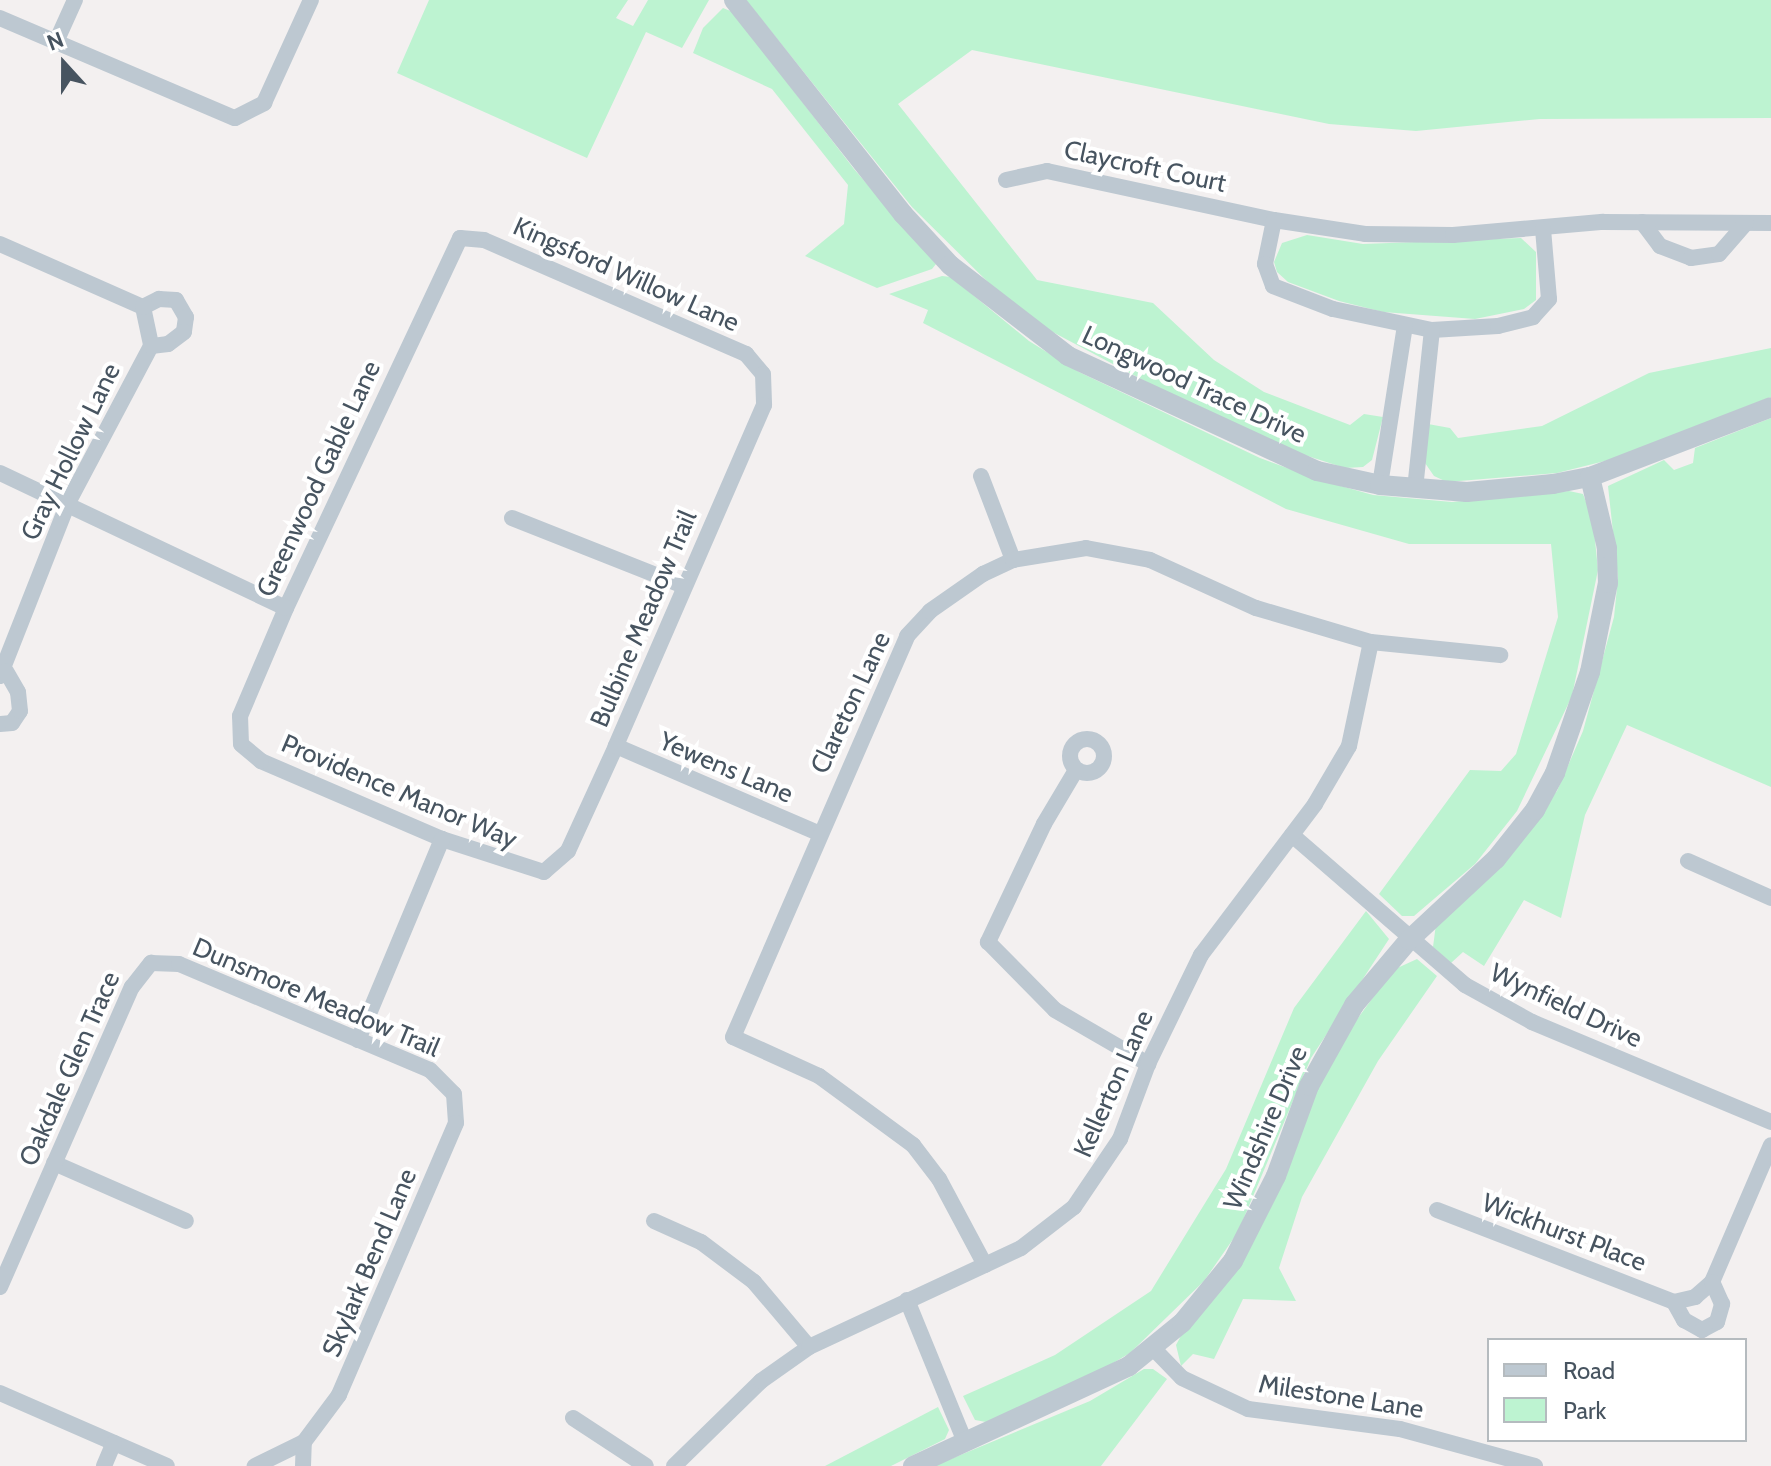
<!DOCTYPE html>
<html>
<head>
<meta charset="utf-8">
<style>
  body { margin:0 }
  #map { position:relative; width:1771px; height:1466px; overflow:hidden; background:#f3f0f0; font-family:Cabin,sans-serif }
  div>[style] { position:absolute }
  .green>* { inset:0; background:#bdf3d1 }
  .minor>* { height:16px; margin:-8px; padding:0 8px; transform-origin:8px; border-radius:8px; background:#bdc8d1 }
  .minor>.ring { margin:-8px; padding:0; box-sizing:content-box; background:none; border:16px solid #bdc8d1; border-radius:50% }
  .tertiary>* { height:20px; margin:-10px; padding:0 10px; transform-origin:10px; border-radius:10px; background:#bdc8d1 }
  span { translate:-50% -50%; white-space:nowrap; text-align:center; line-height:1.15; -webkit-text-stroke:8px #fff; paint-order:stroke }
  .street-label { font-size:26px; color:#475460 }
  .legend { position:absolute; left:1487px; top:1338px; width:260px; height:104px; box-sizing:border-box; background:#fff; border:2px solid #b5bbbf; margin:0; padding:10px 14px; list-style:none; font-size:24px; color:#475460 }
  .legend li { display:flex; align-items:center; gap:16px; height:40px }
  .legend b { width:40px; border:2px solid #b5bbbf }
  .north { position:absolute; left:24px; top:24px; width:80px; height:80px; -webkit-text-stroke:6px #fff; paint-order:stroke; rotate:339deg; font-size:22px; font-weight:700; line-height:32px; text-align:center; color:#475460 }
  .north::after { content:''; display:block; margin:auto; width:28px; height:36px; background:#475460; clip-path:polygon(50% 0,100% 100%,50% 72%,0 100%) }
</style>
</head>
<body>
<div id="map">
  <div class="green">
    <i style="clip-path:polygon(429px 0,628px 0,616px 18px,633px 26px,648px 0,709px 0,682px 48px,646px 32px,587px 158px,397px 73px)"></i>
    <i style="clip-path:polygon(746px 0,1771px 0,1771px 118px,1540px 119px,1416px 131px,1329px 124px,972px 50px,898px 104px,1037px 280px,1153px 303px,1214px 360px,1264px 392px,1350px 425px,1364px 414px,1383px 417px,1372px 460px,1363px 467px,1345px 468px,1292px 451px,1158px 388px,1047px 329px,1001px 295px,912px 207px)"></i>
    <i style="clip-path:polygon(723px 8px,733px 12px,854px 169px,936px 264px,932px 269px,877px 288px,805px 256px,844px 224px,848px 185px,772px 89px,693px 53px,703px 28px)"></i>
    <i style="clip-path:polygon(1307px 235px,1363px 244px,1521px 238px,1536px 252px,1536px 300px,1524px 309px,1475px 319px,1383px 312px,1339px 301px,1288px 282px,1277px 272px,1274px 262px,1282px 243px)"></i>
    <i style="clip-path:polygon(942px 276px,951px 277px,1029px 341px,1079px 372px,1260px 458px,1323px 481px,1373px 495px,1452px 502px,1569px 491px,1583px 494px,1593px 520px,1598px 570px,1572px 696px,1517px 811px,1475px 864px,1414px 916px,1402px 916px,1379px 894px,1470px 770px,1501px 771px,1516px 754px,1558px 617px,1551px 544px,1409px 544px,1286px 509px,923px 323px,928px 310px,889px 294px)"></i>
    <i style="clip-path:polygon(1771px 348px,1771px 397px,1609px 460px,1557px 473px,1447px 482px,1434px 476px,1425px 463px,1428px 424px,1450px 428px,1458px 438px,1542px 426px,1649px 373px)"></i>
    <i style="clip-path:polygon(1771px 418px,1771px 787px,1627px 725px,1585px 815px,1561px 918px,1524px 900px,1484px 966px,1463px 952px,1451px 963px,1433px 947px,1436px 924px,1557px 791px,1583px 731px,1614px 617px,1618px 578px,1608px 486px,1664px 460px,1674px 470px,1693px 463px,1695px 448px)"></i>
    <i style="clip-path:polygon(1366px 911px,1389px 939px,1311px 1058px,1238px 1232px,1204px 1281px,1130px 1353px,1081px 1382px,986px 1422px,975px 1420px,963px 1396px,1055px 1355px,1151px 1291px,1226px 1169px,1294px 1008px)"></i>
    <i style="clip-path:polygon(1417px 959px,1437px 976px,1378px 1061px,1302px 1197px,1279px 1268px,1296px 1301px,1243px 1299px,1214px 1359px,1193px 1354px,1181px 1366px,1176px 1345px,1342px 1040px,1393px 970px)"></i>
    <i style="clip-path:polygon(1144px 1369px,1153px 1369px,1167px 1379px,1101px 1466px,934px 1466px,1090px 1401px)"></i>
    <i style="clip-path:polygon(938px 1407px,949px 1430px,945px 1439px,891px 1466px,825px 1466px)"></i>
  </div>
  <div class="minor">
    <i style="left:0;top:18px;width:255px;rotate:23.1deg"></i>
    <i style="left:235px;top:118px;width:33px;rotate:-27deg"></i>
    <i style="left:264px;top:103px;width:113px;rotate:-65.5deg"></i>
    <i style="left:56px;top:42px;width:46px;rotate:-65.7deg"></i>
    <i style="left:1006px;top:180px;width:42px;rotate:-12.4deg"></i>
    <i style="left:1047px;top:171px;width:232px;rotate:12.2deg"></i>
    <i style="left:1274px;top:220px;width:92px;rotate:8.7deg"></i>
    <i style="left:1365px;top:234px;width:88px;rotate:0.7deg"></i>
    <i style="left:1453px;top:235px;width:151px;rotate:-5deg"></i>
    <i style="left:1603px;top:222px;width:168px;rotate:0.3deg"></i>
    <i style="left:1274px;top:220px;width:45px;rotate:101.6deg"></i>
    <i style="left:1265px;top:264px;width:23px;rotate:70deg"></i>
    <i style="left:1273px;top:286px;width:64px;rotate:21deg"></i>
    <i style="left:1333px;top:309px;width:101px;rotate:12deg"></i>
    <i style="left:1432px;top:330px;width:66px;rotate:-3.5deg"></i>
    <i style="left:1498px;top:326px;width:36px;rotate:-14deg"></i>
    <i style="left:1533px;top:317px;width:24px;rotate:-48deg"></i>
    <i style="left:1549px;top:299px;width:70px;rotate:-94.9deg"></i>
    <i style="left:1642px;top:222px;width:30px;rotate:53deg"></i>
    <i style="left:1660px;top:246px;width:33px;rotate:21deg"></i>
    <i style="left:1691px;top:258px;width:28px;rotate:-8deg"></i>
    <i style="left:1719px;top:254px;width:41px;rotate:-48.9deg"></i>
    <i style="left:460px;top:238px;width:24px;rotate:5deg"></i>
    <i style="left:484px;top:240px;width:286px;rotate:23.5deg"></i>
    <i style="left:746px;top:354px;width:26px;rotate:50deg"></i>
    <i style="left:763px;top:374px;width:31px;rotate:88deg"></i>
    <i style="left:764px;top:405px;width:372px;rotate:113.5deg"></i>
    <i style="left:616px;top:746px;width:115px;rotate:114.6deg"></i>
    <i style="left:568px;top:851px;width:32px;rotate:139deg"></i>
    <i style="left:544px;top:872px;width:107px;rotate:-162.1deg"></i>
    <i style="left:442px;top:839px;width:197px;rotate:-156.7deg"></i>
    <i style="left:261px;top:761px;width:26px;rotate:-140deg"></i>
    <i style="left:241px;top:744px;width:28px;rotate:-92deg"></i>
    <i style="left:240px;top:716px;width:117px;rotate:-66.9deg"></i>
    <i style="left:286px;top:608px;width:409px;rotate:-64.8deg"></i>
    <i style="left:0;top:244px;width:156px;rotate:23.8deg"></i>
    <i style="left:143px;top:307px;width:40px;rotate:78deg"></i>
    <i style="left:151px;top:346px;width:178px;rotate:117.9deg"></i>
    <i style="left:68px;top:503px;width:186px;rotate:111.5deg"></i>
    <i style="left:143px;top:307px;width:18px;rotate:-27deg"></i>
    <i style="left:159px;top:299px;width:17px;rotate:3deg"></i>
    <i style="left:176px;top:300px;width:20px;rotate:60deg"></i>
    <i style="left:186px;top:317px;width:15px;rotate:98deg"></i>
    <i style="left:184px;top:332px;width:20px;rotate:143deg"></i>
    <i style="left:168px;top:344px;width:17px;rotate:173deg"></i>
    <i style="left:0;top:473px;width:316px;rotate:25.3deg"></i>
    <i style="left:981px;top:476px;width:90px;rotate:69.1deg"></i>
    <i style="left:1380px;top:485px;width:161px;rotate:-81.1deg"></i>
    <i style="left:1415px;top:489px;width:160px;rotate:-83.9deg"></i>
    <i style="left:512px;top:518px;width:185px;rotate:21.6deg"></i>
    <i style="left:0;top:724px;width:12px;rotate:-5deg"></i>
    <i style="left:12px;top:723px;width:14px;rotate:-56deg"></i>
    <i style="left:20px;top:711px;width:19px;rotate:-96deg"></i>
    <i style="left:18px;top:692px;width:24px;rotate:-120deg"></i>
    <i class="ring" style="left:1070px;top:739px;width:18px;height:18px"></i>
    <i style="left:616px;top:746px;width:220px;rotate:23.3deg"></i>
    <i style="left:1076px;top:770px;width:63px;rotate:120.7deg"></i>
    <i style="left:1044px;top:824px;width:131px;rotate:115.4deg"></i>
    <i style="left:988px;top:942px;width:95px;rotate:45.4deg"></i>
    <i style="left:1055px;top:1010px;width:108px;rotate:30.1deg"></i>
    <i style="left:1292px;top:835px;width:229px;rotate:40.9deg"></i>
    <i style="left:1465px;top:985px;width:77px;rotate:28.9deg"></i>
    <i style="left:1532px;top:1022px;width:259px;rotate:22.7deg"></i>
    <i style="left:1688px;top:861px;width:91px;rotate:24deg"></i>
    <i style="left:358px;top:1040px;width:218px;rotate:-67.3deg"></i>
    <i style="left:54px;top:1163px;width:144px;rotate:23.7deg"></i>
    <i style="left:1437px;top:1210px;width:254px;rotate:21.2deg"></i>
    <i style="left:1674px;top:1302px;width:22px;rotate:-13deg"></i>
    <i style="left:1695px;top:1297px;width:23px;rotate:-41deg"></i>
    <i style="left:1712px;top:1282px;width:149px;rotate:-66.7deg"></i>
    <i style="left:654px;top:1221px;width:51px;rotate:24.1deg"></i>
    <i style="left:701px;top:1242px;width:66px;rotate:37deg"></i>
    <i style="left:754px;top:1282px;width:85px;rotate:49.8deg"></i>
    <i style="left:985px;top:1265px;width:98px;rotate:-118.1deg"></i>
    <i style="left:939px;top:1179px;width:43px;rotate:-127.4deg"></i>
    <i style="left:913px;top:1145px;width:117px;rotate:-143.7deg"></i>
    <i style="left:819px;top:1076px;width:94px;rotate:-155.6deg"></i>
    <i style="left:733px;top:1037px;width:437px;rotate:-66.5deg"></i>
    <i style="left:907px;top:636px;width:34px;rotate:-47deg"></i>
    <i style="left:930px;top:611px;width:65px;rotate:-34.9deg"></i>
    <i style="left:983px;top:574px;width:33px;rotate:-25deg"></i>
    <i style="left:1013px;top:560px;width:74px;rotate:-9.3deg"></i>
    <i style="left:1086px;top:548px;width:65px;rotate:10.6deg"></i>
    <i style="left:1150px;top:560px;width:116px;rotate:24.4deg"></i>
    <i style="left:1256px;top:608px;width:120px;rotate:16.5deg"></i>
    <i style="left:1371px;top:642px;width:130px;rotate:5.8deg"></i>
    <i style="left:0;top:1287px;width:328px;rotate:-66.3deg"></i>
    <i style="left:132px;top:987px;width:31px;rotate:-52deg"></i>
    <i style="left:151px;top:963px;width:28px;rotate:2deg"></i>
    <i style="left:179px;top:964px;width:272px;rotate:22.9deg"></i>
    <i style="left:430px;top:1070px;width:34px;rotate:45deg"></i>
    <i style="left:454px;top:1094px;width:29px;rotate:86deg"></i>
    <i style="left:456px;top:1123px;width:296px;rotate:113.3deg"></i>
    <i style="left:339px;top:1395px;width:59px;rotate:126.7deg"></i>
    <i style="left:304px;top:1442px;width:55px;rotate:153.9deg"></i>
    <i style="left:907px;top:1300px;width:151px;rotate:67.8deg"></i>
    <i style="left:1674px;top:1302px;width:21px;rotate:61deg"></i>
    <i style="left:1684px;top:1320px;width:21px;rotate:29deg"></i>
    <i style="left:1702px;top:1330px;width:17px;rotate:-28deg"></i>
    <i style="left:1717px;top:1322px;width:19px;rotate:-74deg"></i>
    <i style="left:1722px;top:1304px;width:24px;rotate:-114deg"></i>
    <i style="left:1154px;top:1349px;width:40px;rotate:46deg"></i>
    <i style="left:1182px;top:1378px;width:73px;rotate:25.2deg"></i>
    <i style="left:1248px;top:1409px;width:153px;rotate:7.5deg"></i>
    <i style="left:1400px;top:1429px;width:140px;rotate:15.3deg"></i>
    <i style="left:0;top:1393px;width:182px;rotate:23.6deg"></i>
    <i style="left:573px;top:1418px;width:87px;rotate:33.3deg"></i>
    <i style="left:104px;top:1466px;width:25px;rotate:-67deg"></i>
    <i style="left:303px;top:1466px;width:24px;rotate:-88deg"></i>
    <i style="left:674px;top:1466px;width:122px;rotate:-44.3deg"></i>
    <i style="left:761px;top:1381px;width:59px;rotate:-35.3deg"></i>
    <i style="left:809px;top:1347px;width:234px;rotate:-25deg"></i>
    <i style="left:1021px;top:1248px;width:67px;rotate:-37.7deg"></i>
    <i style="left:1074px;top:1207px;width:82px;rotate:-55.9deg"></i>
    <i style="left:1120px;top:1139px;width:80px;rotate:-69.5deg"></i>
    <i style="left:1148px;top:1064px;width:121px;rotate:-64.1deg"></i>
    <i style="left:1201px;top:955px;width:189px;rotate:-52.9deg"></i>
    <i style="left:1315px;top:804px;width:67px;rotate:-59.6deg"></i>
    <i style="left:1349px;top:746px;width:106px;rotate:-78.1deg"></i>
  </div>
  <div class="tertiary">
    <i style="left:734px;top:0;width:273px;rotate:51.7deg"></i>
    <i style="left:903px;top:214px;width:69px;rotate:47.3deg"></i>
    <i style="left:950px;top:265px;width:149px;rotate:37.6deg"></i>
    <i style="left:1068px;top:356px;width:274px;rotate:24.8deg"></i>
    <i style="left:1317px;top:471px;width:65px;rotate:12.5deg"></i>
    <i style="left:1380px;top:485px;width:87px;rotate:4.6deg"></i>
    <i style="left:1467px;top:492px;width:86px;rotate:-5.3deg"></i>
    <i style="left:1553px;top:484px;width:38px;rotate:-11deg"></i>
    <i style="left:1590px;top:477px;width:194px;rotate:-21.1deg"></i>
    <i style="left:913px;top:1466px;width:238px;rotate:-24.8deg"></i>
    <i style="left:1129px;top:1366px;width:68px;rotate:-39.1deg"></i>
    <i style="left:1182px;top:1323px;width:80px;rotate:-50.6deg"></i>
    <i style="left:1233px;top:1261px;width:95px;rotate:-63.2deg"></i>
    <i style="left:1276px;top:1176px;width:96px;rotate:-69.9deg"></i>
    <i style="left:1309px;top:1086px;width:93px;rotate:-60.9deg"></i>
    <i style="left:1354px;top:1005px;width:85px;rotate:-49.8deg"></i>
    <i style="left:1409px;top:940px;width:119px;rotate:-43deg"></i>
    <i style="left:1496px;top:859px;width:63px;rotate:-51.5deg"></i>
    <i style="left:1535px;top:810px;width:42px;rotate:-61.6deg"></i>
    <i style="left:1555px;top:773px;width:107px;rotate:-70.9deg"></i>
    <i style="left:1590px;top:672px;width:91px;rotate:-78.6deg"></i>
    <i style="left:1608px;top:583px;width:35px;rotate:-92deg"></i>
    <i style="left:1607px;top:548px;width:73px;rotate:-103.5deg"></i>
  </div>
  <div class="street-label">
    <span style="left:1145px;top:167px;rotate:12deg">Claycroft Court</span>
    <span style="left:626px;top:275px;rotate:24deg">Kingsford Willow Lane</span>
    <span style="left:1194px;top:385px;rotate:25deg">Longwood Trace Drive</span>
    <span style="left:71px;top:452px;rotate:-64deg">Gray Hollow Lane</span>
    <span style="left:319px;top:479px;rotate:-65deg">Greenwood Gable Lane</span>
    <span style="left:644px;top:619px;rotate:-67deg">Bulbine Meadow Trail</span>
    <span style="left:851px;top:703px;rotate:-65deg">Clareton Lane</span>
    <span style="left:726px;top:768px;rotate:23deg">Yewens Lane</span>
    <span style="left:399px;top:792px;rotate:23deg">Providence Manor Way</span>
    <span style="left:316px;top:998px;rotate:23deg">Dunsmore Meadow Trail</span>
    <span style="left:1566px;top:1006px;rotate:25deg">Wynfield Drive</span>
    <span style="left:70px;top:1069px;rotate:-66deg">Oakdale Glen Trace</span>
    <span style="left:1114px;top:1084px;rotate:-66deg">Kellerton Lane</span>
    <span style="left:1266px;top:1128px;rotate:-67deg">Windshire Drive</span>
    <span style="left:1564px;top:1233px;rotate:21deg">Wickhurst Place</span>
    <span style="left:370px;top:1263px;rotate:-67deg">Skylark Bend Lane</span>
    <span style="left:1341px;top:1397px;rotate:9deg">Milestone Lane</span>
  </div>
  <ul class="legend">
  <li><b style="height:10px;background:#bdc8d1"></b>Road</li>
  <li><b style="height:22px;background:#bdf3d1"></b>Park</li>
  </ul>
  <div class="north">N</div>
</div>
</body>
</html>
